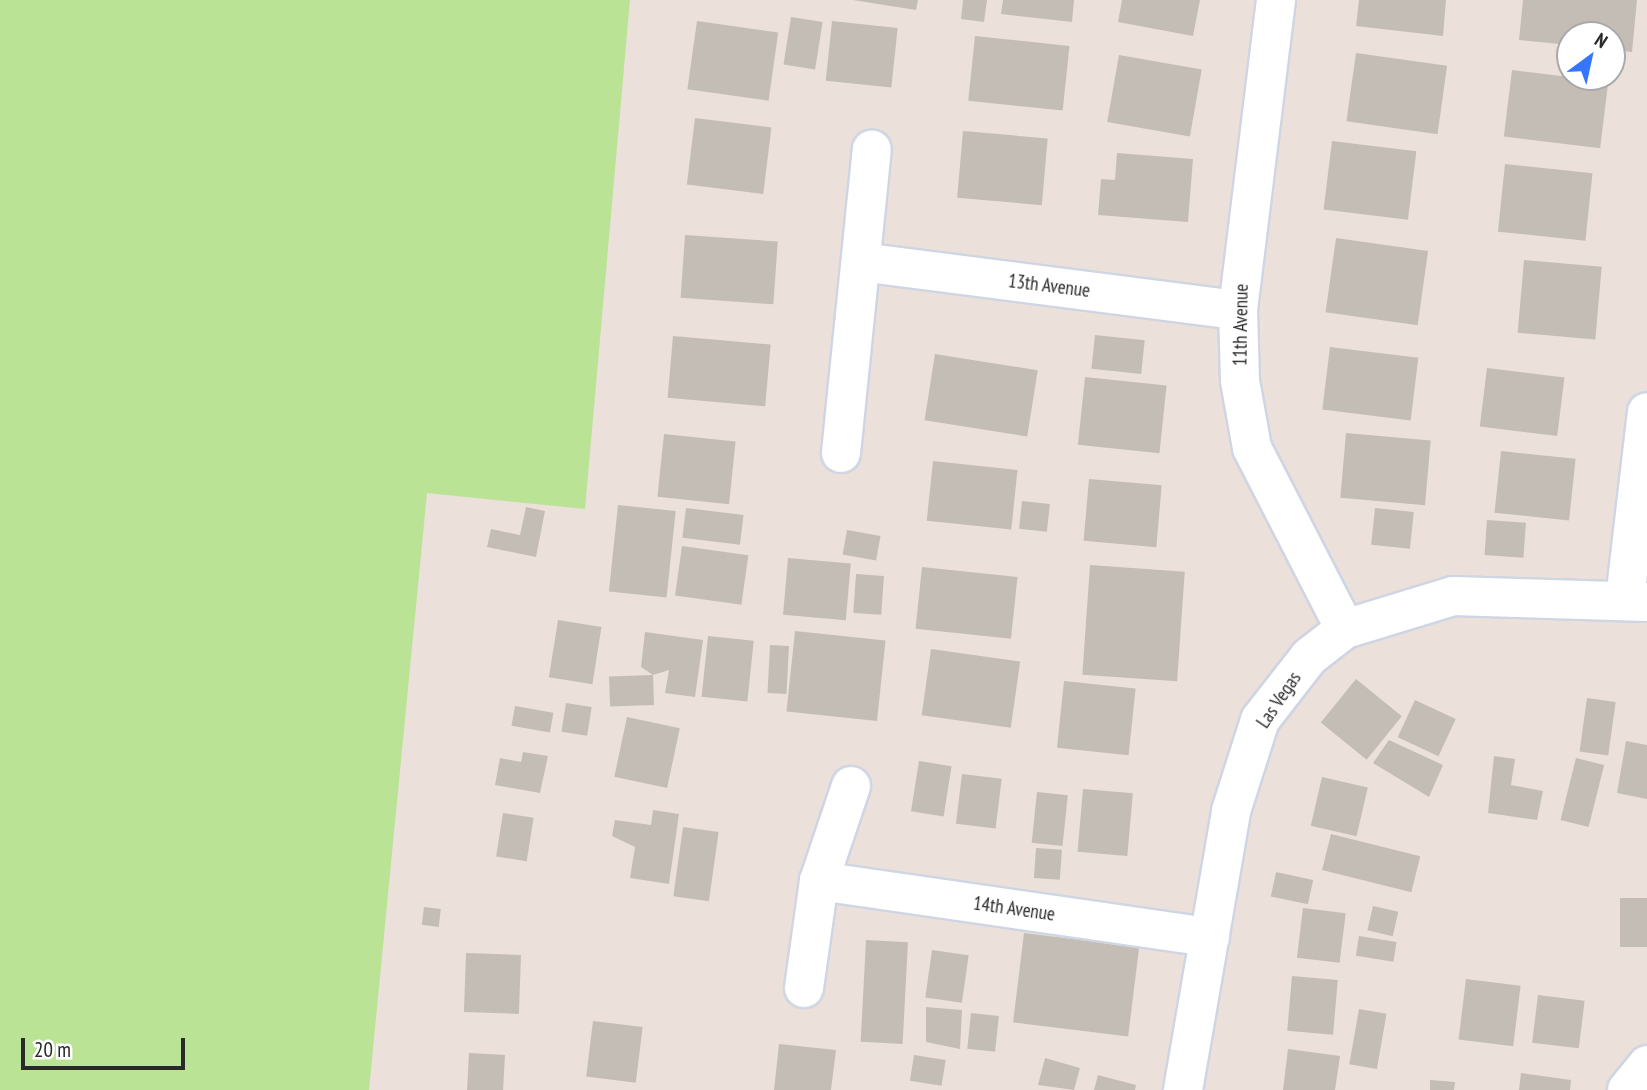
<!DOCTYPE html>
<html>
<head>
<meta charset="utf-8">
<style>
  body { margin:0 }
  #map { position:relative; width:1647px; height:1090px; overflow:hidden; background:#ebe1da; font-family:"PT Sans Narrow",sans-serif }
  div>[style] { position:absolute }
  .green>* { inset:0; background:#bae395 }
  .building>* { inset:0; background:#c4bdb6; transform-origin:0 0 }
  .roads { filter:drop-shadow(2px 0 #cfd5e2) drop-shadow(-2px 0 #cfd5e2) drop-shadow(0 2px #cfd5e2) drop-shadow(0 -2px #cfd5e2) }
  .minor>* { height:38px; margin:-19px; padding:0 19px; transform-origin:19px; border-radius:19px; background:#fff }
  span { translate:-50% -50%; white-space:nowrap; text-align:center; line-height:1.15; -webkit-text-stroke:5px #fff; paint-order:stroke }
  .street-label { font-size:19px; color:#292929 }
  .north { position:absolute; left:1556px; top:21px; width:70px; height:70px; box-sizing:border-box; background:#fff; border:2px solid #a9a9a9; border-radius:50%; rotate:33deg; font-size:19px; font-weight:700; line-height:28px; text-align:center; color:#292929 }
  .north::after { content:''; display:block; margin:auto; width:24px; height:32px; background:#3576fd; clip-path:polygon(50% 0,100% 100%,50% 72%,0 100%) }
  .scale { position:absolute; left:21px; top:1038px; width:164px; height:32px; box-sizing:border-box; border:4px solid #292929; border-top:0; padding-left:9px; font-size:21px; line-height:24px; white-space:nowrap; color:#292929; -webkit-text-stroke:5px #fff; paint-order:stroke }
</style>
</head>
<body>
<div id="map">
  <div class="green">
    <i style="clip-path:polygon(0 0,630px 0,585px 509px,427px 493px,369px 1090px,0 1090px)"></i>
  </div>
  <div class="building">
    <i style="clip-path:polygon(853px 0,918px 0,916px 10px)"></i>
    <i style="clip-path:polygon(963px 0,987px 0,984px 22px,961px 19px)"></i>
    <i style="clip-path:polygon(1003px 0,1074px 0,1072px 22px,1001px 14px)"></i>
    <i style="clip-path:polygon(1122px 0,1200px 0,1193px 36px,1118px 22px)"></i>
    <i style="clip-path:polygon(1359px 0,1446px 0,1443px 36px,1356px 26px)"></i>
    <i style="clip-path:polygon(1523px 0,1637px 0,1632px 52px,1612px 50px,1612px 35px,1570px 35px,1570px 45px,1519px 40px)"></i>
    <i style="left:791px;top:17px;width:32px;height:48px;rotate:9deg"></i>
    <i style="left:697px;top:21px;width:82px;height:69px;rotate:8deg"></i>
    <i style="left:832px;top:21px;width:66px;height:60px;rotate:6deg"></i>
    <i style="left:975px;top:36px;width:95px;height:65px;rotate:6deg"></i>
    <i style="left:1356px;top:53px;width:92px;height:69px;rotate:8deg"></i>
    <i style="left:1119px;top:55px;width:84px;height:68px;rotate:10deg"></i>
    <i style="left:1512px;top:70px;width:97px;height:67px;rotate:7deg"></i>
    <i style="left:695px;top:118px;width:77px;height:67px;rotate:7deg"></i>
    <i style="left:963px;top:131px;width:85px;height:67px;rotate:5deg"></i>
    <i style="left:1332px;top:141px;width:85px;height:69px;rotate:7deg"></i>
    <i style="clip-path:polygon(1117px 153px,1193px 159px,1188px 222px,1098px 215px,1101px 179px,1115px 180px)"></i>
    <i style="left:1505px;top:164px;width:88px;height:68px;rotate:6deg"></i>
    <i style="left:685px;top:235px;width:93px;height:63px;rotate:4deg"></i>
    <i style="left:1336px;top:238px;width:93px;height:75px;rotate:8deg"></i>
    <i style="left:1524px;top:260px;width:78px;height:73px;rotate:5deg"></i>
    <i style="left:1095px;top:335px;width:50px;height:34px;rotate:6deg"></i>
    <i style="left:673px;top:336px;width:98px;height:62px;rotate:5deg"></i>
    <i style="left:1330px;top:347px;width:89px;height:63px;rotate:7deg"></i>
    <i style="left:935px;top:354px;width:104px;height:67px;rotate:9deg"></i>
    <i style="left:1487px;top:368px;width:78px;height:59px;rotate:7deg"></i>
    <i style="left:1085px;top:377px;width:82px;height:68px;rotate:6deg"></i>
    <i style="left:1346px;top:433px;width:85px;height:65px;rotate:5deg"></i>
    <i style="left:664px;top:434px;width:72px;height:63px;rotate:6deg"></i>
    <i style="left:1501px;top:451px;width:75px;height:62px;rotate:6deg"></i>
    <i style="left:933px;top:461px;width:85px;height:60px;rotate:6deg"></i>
    <i style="left:1089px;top:479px;width:73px;height:62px;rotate:5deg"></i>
    <i style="left:1022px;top:501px;width:28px;height:28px;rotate:6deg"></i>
    <i style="left:618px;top:505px;width:58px;height:87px;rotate:6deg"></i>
    <i style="clip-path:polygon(526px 507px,545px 511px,536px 557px,487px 547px,491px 529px,520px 535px)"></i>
    <i style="left:686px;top:508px;width:58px;height:30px;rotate:7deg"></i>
    <i style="left:1375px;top:508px;width:39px;height:37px;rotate:6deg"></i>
    <i style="left:1487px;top:520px;width:39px;height:35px;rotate:4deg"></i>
    <i style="left:847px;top:530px;width:34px;height:25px;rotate:10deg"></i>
    <i style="left:682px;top:546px;width:67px;height:50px;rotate:8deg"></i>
    <i style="left:788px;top:558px;width:63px;height:57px;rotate:5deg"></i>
    <i style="left:1090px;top:565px;width:95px;height:110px;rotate:4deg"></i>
    <i style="left:922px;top:567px;width:96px;height:62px;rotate:6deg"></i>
    <i style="left:856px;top:574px;width:28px;height:39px;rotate:4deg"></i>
    <i style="left:558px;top:620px;width:44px;height:58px;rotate:9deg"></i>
    <i style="left:795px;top:631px;width:91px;height:81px;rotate:6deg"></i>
    <i style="clip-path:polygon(645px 632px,703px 640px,695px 697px,665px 693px,669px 670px,653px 675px,641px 667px)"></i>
    <i style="left:708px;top:636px;width:46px;height:61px;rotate:6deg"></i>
    <i style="left:770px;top:645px;width:19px;height:48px;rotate:3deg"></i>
    <i style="left:931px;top:649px;width:90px;height:67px;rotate:8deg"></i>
    <i style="left:653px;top:675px;width:30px;height:44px;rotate:88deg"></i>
    <i style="left:1356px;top:679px;width:59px;height:56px;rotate:39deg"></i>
    <i style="left:1064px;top:681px;width:72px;height:67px;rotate:6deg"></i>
    <i style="left:1587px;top:698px;width:29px;height:54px;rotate:8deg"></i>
    <i style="left:1415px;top:700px;width:45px;height:41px;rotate:25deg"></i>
    <i style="left:566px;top:703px;width:26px;height:29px;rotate:9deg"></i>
    <i style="left:515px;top:706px;width:39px;height:20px;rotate:10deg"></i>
    <i style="left:627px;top:717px;width:54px;height:61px;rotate:12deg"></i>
    <i style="clip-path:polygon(1389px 740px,1443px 765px,1429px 797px,1373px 763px)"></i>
    <i style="clip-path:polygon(1626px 741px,1647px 745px,1647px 799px,1617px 793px)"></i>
    <i style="clip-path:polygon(523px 752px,548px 756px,540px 793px,495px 785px,500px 758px,521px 762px)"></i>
    <i style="clip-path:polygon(1494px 756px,1515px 759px,1511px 785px,1543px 791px,1537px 820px,1488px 813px)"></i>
    <i style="left:1576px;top:758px;width:29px;height:64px;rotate:14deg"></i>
    <i style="left:919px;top:761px;width:33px;height:51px;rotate:9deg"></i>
    <i style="left:962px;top:774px;width:40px;height:50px;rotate:7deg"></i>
    <i style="left:1322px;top:777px;width:47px;height:50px;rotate:13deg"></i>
    <i style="left:1083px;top:789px;width:50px;height:63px;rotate:5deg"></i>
    <i style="left:1037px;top:792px;width:31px;height:51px;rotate:6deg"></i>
    <i style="clip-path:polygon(653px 810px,679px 814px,669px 884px,630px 878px,635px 847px,612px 836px,615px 820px,651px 825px)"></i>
    <i style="left:503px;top:813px;width:31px;height:44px;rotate:9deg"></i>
    <i style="left:683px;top:827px;width:36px;height:70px;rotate:8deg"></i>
    <i style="left:1331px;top:834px;width:92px;height:37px;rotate:14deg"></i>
    <i style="left:1036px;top:848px;width:26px;height:30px;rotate:4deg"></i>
    <i style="left:1276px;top:872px;width:38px;height:25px;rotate:12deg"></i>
    <i style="left:1647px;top:898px;width:49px;height:27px;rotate:90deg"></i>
    <i style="left:1373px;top:906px;width:26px;height:25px;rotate:13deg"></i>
    <i style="left:424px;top:907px;width:17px;height:18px;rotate:7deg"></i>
    <i style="left:1303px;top:908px;width:43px;height:50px;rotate:7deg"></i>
    <i style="left:1024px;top:933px;width:116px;height:90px;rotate:7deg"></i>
    <i style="left:1359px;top:936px;width:38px;height:20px;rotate:9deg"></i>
    <i style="left:866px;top:940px;width:42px;height:102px;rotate:3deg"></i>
    <i style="left:932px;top:950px;width:37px;height:48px;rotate:8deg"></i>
    <i style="left:466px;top:953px;width:55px;height:59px;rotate:2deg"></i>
    <i style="left:1292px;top:976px;width:46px;height:55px;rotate:5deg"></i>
    <i style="left:1466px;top:979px;width:55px;height:61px;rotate:7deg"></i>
    <i style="left:1538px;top:995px;width:47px;height:48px;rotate:7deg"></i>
    <i style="clip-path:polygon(926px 1007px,962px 1010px,960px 1049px,926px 1042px)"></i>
    <i style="left:1359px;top:1009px;width:28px;height:56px;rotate:10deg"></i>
    <i style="left:971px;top:1013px;width:28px;height:36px;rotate:6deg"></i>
    <i style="left:593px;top:1021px;width:50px;height:56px;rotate:7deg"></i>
    <i style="clip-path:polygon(779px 1044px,836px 1050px,831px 1090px,774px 1090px)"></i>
    <i style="clip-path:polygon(1288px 1049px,1340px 1056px,1335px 1090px,1283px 1090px)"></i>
    <i style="left:469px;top:1053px;width:36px;height:37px;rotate:3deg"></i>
    <i style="left:914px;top:1055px;width:32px;height:26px;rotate:9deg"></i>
    <i style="clip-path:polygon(1045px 1058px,1080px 1068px,1074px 1090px,1038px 1085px)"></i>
    <i style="clip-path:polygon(1521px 1073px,1571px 1080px,1570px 1090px,1519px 1090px)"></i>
    <i style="clip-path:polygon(1098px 1075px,1136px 1085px,1135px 1090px,1094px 1090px)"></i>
    <i style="clip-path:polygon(1430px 1080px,1455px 1082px,1454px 1090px,1430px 1090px)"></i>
  </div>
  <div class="roads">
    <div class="minor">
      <i style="left:1276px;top:0;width:312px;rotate:97deg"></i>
      <i style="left:1238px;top:310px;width:71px;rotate:88.4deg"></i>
      <i style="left:1240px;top:381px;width:68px;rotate:79.8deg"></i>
      <i style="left:1252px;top:448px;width:203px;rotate:62.8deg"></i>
      <i style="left:861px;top:262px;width:380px;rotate:7.3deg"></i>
      <i style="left:841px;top:453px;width:305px;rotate:-84.2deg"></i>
      <i style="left:1625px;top:599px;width:188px;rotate:-83.3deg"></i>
      <i style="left:851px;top:786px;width:100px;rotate:108.6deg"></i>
      <i style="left:819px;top:881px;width:395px;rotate:8.2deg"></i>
      <i style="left:804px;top:988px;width:108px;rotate:-82deg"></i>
      <i style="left:1183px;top:1090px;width:283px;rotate:-80.2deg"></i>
      <i style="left:1231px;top:811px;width:96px;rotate:-72.3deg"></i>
      <i style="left:1260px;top:720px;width:80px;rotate:-52.1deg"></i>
      <i style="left:1309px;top:657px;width:46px;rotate:-37.9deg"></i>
      <i style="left:1345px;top:629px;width:113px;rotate:-17deg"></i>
      <i style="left:1453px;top:596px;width:194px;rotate:1.8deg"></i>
      <i style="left:1627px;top:1090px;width:32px;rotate:-51deg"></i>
    </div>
  </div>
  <div class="street-label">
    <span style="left:1049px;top:286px;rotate:7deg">13th Avenue</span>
    <span style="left:1241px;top:325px;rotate:-89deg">11th Avenue</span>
    <span style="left:1279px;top:700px;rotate:-56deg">Las Vegas</span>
    <span style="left:1014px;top:909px;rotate:8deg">14th Avenue</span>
  </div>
  <div class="north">N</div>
  <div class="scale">20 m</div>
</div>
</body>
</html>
